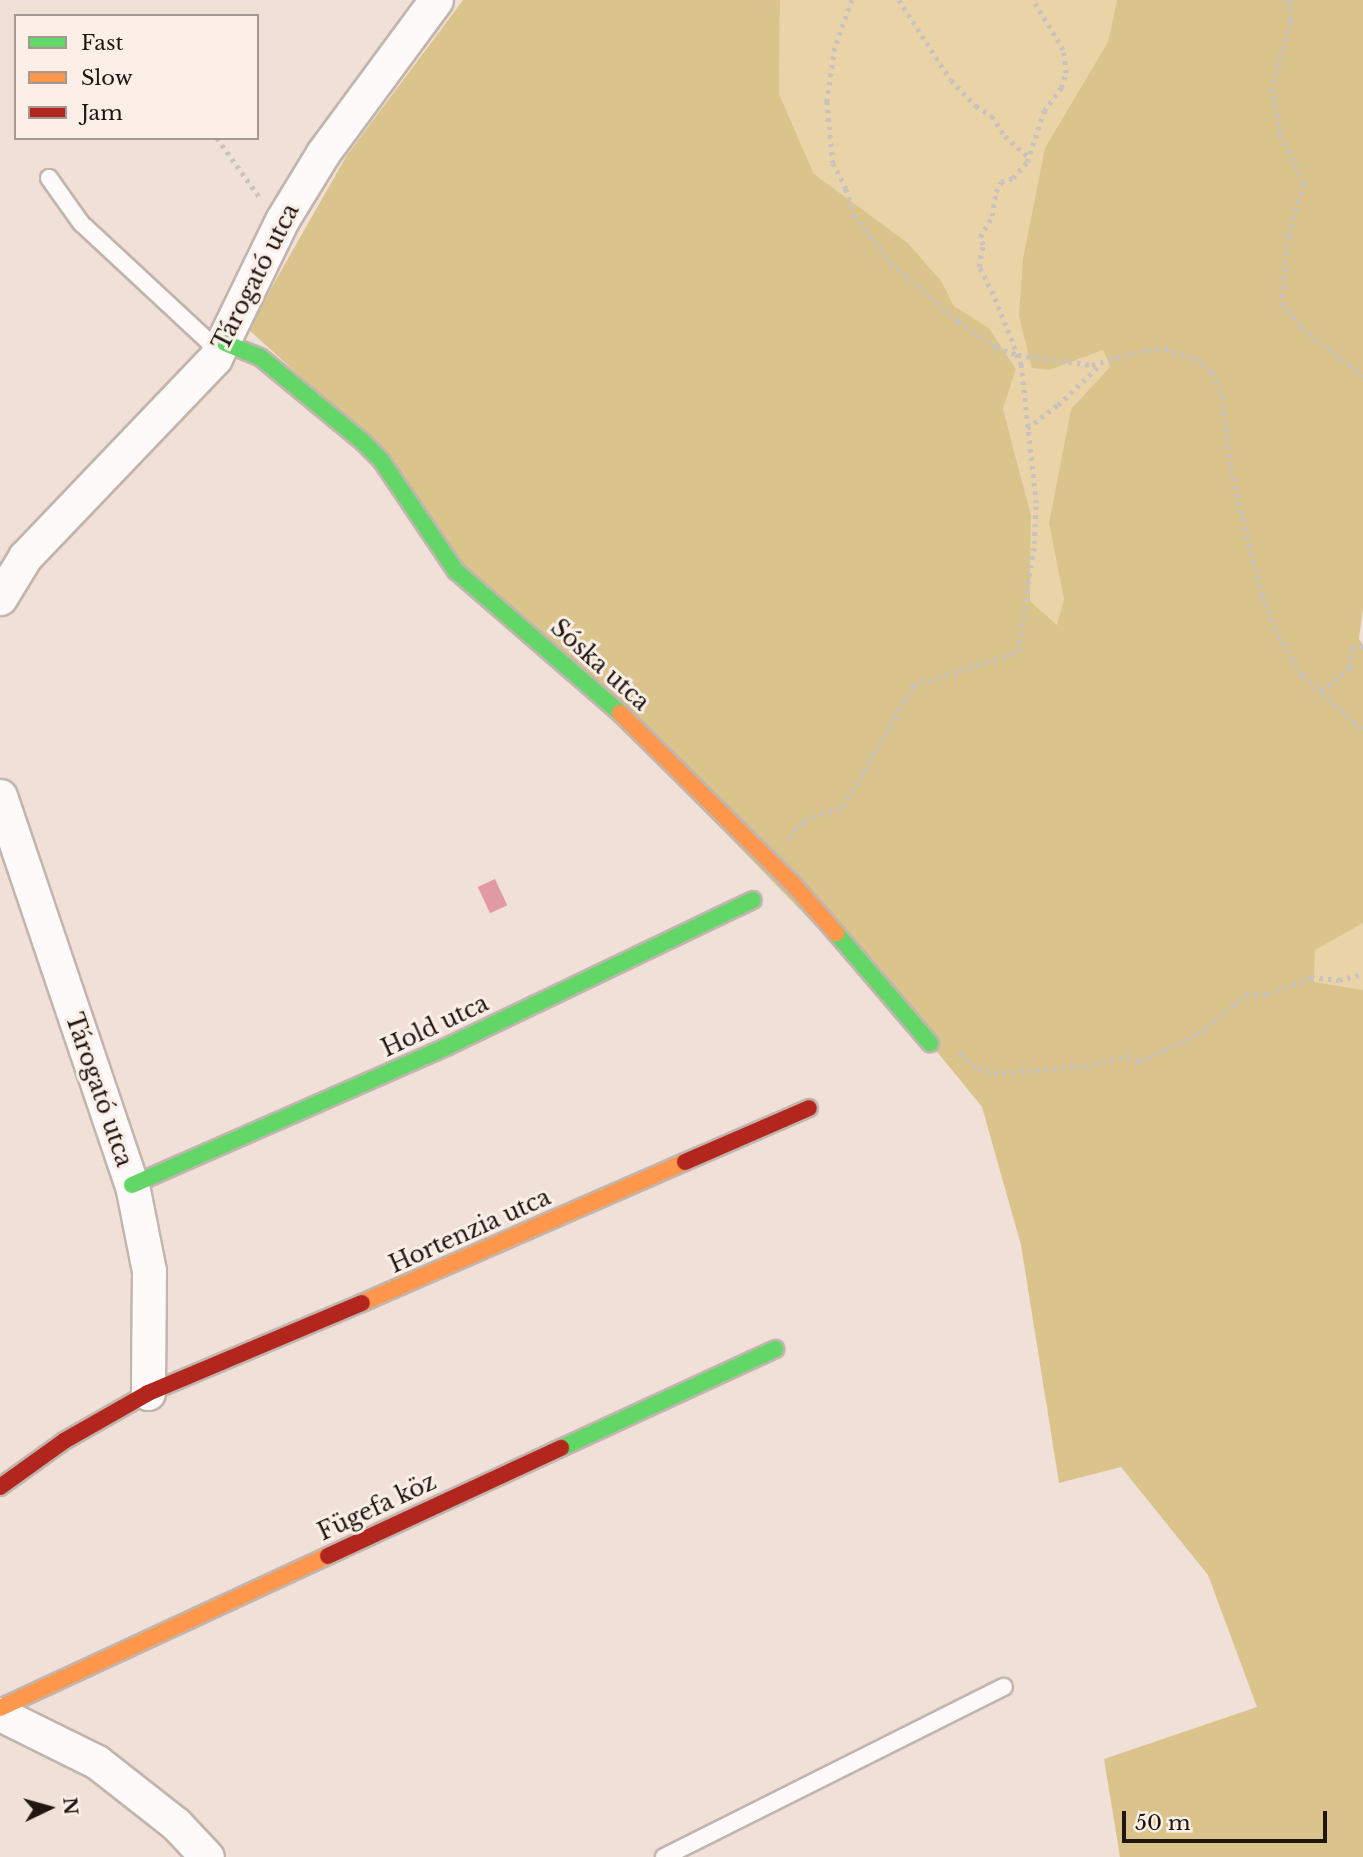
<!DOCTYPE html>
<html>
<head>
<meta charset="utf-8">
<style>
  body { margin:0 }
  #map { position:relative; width:1363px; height:1857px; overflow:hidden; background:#f0e0d8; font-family:"Libre Baskerville",serif }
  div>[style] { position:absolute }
  .green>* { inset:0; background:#e9d3a7 }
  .forest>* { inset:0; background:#dbc38c }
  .water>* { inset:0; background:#e19aa1; transform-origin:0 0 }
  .path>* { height:4.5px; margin-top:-2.25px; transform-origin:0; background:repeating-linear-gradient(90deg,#c8c3c1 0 3.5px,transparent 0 8.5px) }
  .roads { filter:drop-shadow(2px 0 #c1b5ae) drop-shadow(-2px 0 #c1b5ae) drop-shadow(0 2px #c1b5ae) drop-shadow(0 -2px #c1b5ae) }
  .lane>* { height:16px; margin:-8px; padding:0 8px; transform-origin:8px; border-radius:8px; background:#fdfaf9 }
  .street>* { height:33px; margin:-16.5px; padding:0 16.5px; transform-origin:16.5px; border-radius:16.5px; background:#fdfaf9 }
  .fast>* { height:16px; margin:-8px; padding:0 8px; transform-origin:8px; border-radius:8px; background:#63d668 }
  .slow>* { height:16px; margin:-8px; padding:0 8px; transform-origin:8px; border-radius:8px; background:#ff974d }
  .jam>* { height:16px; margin:-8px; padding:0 8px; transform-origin:8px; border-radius:8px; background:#b3261e }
  span { translate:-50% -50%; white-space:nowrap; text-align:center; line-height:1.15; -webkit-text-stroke:6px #fbefe8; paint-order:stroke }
  .street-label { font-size:23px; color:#201611 }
  .legend { position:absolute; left:14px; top:14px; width:245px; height:126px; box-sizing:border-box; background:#fbefe8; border:2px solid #a39892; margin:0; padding:9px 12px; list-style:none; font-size:21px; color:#201611 }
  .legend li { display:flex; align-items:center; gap:14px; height:35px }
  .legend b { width:35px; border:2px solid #a39892 }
  .north { position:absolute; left:14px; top:1773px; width:70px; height:70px; -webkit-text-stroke:5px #fbefe8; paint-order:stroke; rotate:85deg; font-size:19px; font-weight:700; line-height:28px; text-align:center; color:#201611 }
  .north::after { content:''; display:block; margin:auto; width:24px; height:32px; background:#201611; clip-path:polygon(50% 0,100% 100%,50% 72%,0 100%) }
  .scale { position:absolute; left:1122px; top:1811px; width:205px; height:32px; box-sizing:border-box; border:4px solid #201611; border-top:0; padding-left:9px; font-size:21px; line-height:24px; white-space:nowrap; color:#201611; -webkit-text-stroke:5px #fbefe8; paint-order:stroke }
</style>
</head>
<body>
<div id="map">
  <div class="green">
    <i style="clip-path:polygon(780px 0,1117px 0,1108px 42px,1083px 85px,1049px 370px,1103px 350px,1110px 367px,1071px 409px,1049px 523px,1064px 600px,1058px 626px,1030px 601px,1031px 515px,1003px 409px,1016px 369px,989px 328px,954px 306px,942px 282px,908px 243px,814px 174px,779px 94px)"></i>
    <i style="clip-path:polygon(1360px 922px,1363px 923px,1363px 990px,1314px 983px,1315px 950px)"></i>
  </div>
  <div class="forest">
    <i style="clip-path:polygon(463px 0,780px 0,779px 94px,814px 174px,908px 243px,942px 282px,954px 306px,989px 328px,1016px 369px,1003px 409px,1031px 515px,1030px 601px,1057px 625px,1064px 600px,1049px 523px,1071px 409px,1110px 367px,1103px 350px,1049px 370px,1032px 368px,1019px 316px,1023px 259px,1045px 148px,1108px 42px,1117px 0,1363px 0,1363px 608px,1359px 639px,1363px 645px,1363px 923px,1315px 950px,1314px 982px,1363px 990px,1363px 1857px,1120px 1857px,1104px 1759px,1257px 1707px,1208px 1575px,1121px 1467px,1059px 1483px,1021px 1245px,982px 1107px,930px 1043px,445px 545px,387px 455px,248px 329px,347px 155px)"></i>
  </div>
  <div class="water">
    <i style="left:495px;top:879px;width:29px;height:19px;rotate:65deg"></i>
  </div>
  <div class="path">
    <i style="left:852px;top:0;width:51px;rotate:109.5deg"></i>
    <i style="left:835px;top:48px;width:54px;rotate:98.6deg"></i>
    <i style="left:827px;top:101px;width:62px;rotate:84.5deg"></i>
    <i style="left:833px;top:163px;width:29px;rotate:63deg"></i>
    <i style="left:846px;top:189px;width:27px;rotate:73deg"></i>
    <i style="left:854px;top:215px;width:61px;rotate:52.4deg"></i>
    <i style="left:891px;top:263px;width:89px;rotate:40.9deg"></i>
    <i style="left:958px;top:321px;width:46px;rotate:34.4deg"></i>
    <i style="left:996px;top:347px;width:23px;rotate:20deg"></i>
    <i style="left:1018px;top:355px;width:75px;rotate:7.7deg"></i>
    <i style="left:1092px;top:365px;width:57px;rotate:-15.3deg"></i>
    <i style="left:1147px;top:350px;width:18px;rotate:-3deg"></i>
    <i style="left:1165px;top:349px;width:31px;rotate:17deg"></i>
    <i style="left:1195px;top:358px;width:23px;rotate:38deg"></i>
    <i style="left:1213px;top:372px;width:25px;rotate:69deg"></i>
    <i style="left:1222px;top:395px;width:75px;rotate:83.1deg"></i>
    <i style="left:1231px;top:469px;width:130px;rotate:76.2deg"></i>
    <i style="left:1262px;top:595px;width:43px;rotate:68.2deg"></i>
    <i style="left:1278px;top:635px;width:47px;rotate:59deg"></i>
    <i style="left:1302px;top:675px;width:82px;rotate:42deg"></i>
    <i style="left:899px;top:0;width:95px;rotate:57deg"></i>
    <i style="left:951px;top:80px;width:36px;rotate:46deg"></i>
    <i style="left:976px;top:106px;width:19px;rotate:32deg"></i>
    <i style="left:992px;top:116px;width:24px;rotate:57deg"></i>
    <i style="left:1005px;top:136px;width:31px;rotate:42deg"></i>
    <i style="left:1289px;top:0;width:22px;rotate:85deg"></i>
    <i style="left:1291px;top:22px;width:69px;rotate:106.1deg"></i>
    <i style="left:1272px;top:88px;width:48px;rotate:79.2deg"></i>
    <i style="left:1281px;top:135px;width:53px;rotate:64.4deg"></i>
    <i style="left:1304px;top:183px;width:54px;rotate:106.1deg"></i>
    <i style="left:1289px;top:235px;width:68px;rotate:95.9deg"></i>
    <i style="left:1282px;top:303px;width:32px;rotate:51deg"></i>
    <i style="left:1302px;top:328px;width:78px;rotate:38.2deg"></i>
    <i style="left:217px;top:138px;width:75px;rotate:54.2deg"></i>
    <i style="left:1027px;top:428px;width:39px;rotate:-37deg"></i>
    <i style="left:1058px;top:405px;width:58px;rotate:-43.6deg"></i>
    <i style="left:1321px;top:691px;width:38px;rotate:-39deg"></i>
    <i style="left:1351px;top:667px;width:19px;rotate:-90deg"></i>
    <i style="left:1351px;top:648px;width:12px;rotate:-9deg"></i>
    <i style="left:789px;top:838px;width:23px;rotate:-50deg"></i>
    <i style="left:804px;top:820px;width:41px;rotate:-18.4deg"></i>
    <i style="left:843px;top:807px;width:140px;rotate:-60deg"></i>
    <i style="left:913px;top:686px;width:110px;rotate:-17.9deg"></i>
    <i style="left:1018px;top:652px;width:109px;rotate:-81.6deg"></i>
    <i style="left:1034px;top:544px;width:41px;rotate:-87.2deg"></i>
    <i style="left:1036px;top:503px;width:139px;rotate:-96.2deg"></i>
    <i style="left:1021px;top:365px;width:76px;rotate:-111.5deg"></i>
    <i style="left:993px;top:294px;width:30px;rotate:-117deg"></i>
    <i style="left:979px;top:267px;width:22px;rotate:-80deg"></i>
    <i style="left:983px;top:245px;width:9px;rotate:-111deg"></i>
    <i style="left:980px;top:237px;width:24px;rotate:-60deg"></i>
    <i style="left:992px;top:216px;width:24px;rotate:-81deg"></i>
    <i style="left:996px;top:192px;width:11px;rotate:-63deg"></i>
    <i style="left:1001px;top:182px;width:13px;rotate:-18deg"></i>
    <i style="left:1013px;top:178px;width:21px;rotate:-49deg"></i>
    <i style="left:1027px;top:162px;width:54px;rotate:-71.6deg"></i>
    <i style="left:1044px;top:111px;width:29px;rotate:-54deg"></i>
    <i style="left:1061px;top:88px;width:16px;rotate:-72deg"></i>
    <i style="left:1066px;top:73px;width:23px;rotate:-97deg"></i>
    <i style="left:1063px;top:50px;width:58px;rotate:-121deg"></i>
    <i style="left:960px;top:1053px;width:24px;rotate:42deg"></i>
    <i style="left:978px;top:1069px;width:16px;rotate:14deg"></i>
    <i style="left:994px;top:1073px;width:92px;rotate:-4.4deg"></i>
    <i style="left:1086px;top:1066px;width:43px;rotate:-13.4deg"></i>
    <i style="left:1128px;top:1056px;width:13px;rotate:27deg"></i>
    <i style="left:1140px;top:1062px;width:65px;rotate:-25.4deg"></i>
    <i style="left:1199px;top:1034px;width:61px;rotate:-39.7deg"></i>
    <i style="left:1246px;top:995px;width:22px;rotate:-3deg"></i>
    <i style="left:1268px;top:994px;width:46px;rotate:-21.6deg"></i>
    <i style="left:1311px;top:977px;width:28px;rotate:6deg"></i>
    <i style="left:1339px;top:980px;width:25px;rotate:-14deg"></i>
  </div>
  <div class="roads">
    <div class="lane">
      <i style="left:49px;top:178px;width:55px;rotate:54.6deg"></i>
      <i style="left:81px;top:223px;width:190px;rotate:42.9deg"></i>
      <i style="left:664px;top:1857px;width:380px;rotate:-26.6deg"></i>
    </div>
    <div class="street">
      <i style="left:0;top:598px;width:48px;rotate:-58.6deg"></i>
      <i style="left:25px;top:557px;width:275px;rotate:-46.3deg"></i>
      <i style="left:215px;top:358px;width:153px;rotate:-64.1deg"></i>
      <i style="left:282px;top:220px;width:79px;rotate:-58.5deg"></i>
      <i style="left:323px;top:153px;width:190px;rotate:-53.6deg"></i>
      <i style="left:0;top:796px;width:411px;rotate:71.3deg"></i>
      <i style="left:132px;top:1185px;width:88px;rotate:78.8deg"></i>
      <i style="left:149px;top:1271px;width:122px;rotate:90.5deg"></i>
      <i style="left:0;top:1714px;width:108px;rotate:26.3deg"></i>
      <i style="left:97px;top:1762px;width:100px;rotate:38.1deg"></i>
      <i style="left:176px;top:1824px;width:45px;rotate:46.8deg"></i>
    </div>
    <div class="fast">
      <i style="left:225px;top:343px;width:38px;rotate:22deg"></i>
      <i style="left:260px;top:357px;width:134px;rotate:39.5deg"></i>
      <i style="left:363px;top:442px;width:25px;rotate:45deg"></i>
      <i style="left:381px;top:460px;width:134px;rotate:56deg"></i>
      <i style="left:456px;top:571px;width:217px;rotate:40.9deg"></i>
      <i style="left:836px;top:933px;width:145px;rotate:49.5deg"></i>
      <i style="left:132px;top:1185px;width:343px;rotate:-23.7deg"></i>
      <i style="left:446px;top:1047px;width:340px;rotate:-25.6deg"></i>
      <i style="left:561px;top:1448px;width:236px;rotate:-24.8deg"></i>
    </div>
    <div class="slow">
      <i style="left:620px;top:713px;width:242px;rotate:44.7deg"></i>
      <i style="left:792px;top:883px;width:67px;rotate:48.7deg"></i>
      <i style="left:362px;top:1303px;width:352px;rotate:-23.6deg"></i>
      <i style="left:0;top:1708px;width:362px;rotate:-24.9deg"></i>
    </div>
    <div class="jam">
      <i style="left:685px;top:1162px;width:135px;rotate:-23.5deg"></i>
      <i style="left:0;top:1487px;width:79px;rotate:-35.7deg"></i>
      <i style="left:64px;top:1441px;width:97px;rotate:-29.7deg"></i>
      <i style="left:148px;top:1393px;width:232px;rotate:-22.8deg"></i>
      <i style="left:328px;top:1556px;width:257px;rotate:-24.9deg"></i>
    </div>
  </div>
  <div class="street-label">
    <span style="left:256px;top:277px;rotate:-63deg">Tárogató utca</span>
    <span style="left:600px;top:665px;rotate:42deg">Sóska utca</span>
    <span style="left:435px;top:1026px;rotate:-25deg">Hold utca</span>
    <span style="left:99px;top:1090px;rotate:71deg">Tárogató utca</span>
    <span style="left:470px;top:1231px;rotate:-24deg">Hortenzia utca</span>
    <span style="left:377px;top:1507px;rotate:-25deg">Fügefa köz</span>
  </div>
  <ul class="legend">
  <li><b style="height:9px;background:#63d668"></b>Fast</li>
  <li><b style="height:9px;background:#ff974d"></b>Slow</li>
  <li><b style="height:9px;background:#b3261e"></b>Jam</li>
  </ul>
  <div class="north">N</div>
  <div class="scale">50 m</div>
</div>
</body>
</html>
